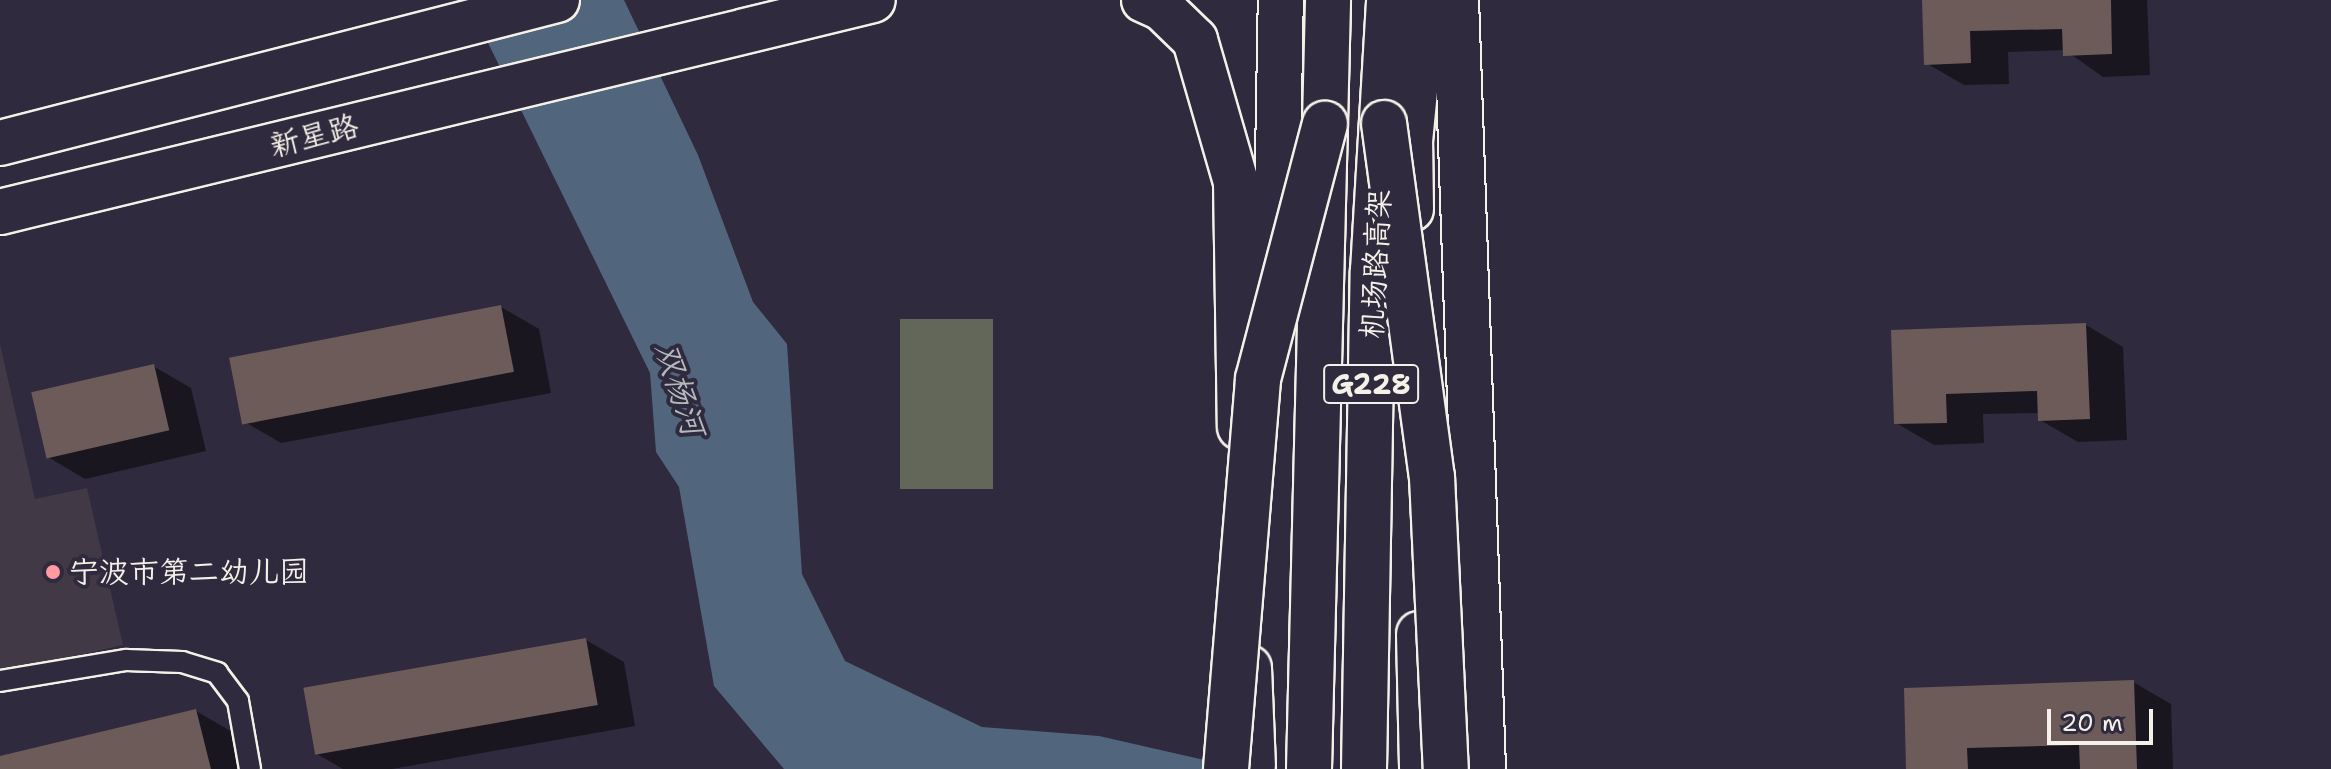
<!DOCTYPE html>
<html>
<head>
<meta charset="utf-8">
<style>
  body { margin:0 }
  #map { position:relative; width:2331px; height:769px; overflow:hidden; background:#2f2a3d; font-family:"Shantell Sans","LXGW WenKai TC",sans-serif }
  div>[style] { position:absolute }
  .built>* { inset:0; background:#413945 }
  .green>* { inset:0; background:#636759; transform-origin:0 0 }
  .water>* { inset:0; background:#51657d }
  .shadow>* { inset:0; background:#0007 }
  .building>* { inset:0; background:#6c5b59; transform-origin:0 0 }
  .roads { filter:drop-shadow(2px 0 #f4f1e8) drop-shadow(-2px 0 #f4f1e8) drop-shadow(0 2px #f4f1e8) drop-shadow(0 -2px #f4f1e8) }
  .service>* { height:20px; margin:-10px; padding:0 10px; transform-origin:10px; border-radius:10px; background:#2f2a3d }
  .secondary>* { height:44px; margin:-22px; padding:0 22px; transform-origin:22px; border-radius:22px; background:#2f2a3d }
  .primary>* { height:44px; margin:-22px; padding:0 22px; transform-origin:22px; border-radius:22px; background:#2f2a3d }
  .trunk>* { height:44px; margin:-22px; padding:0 22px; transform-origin:22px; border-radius:22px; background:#2f2a3d }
  .bridges { filter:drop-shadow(2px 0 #f4f1e8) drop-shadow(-2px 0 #f4f1e8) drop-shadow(0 2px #f4f1e8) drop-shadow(0 -2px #f4f1e8) }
  .trunk-bridge>* { height:44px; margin:-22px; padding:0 22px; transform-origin:22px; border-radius:22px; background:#2f2a3d }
  .dots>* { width:22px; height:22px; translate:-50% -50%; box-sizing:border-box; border:4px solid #2f2a3d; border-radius:50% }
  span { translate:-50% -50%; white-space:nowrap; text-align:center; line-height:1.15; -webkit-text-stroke:8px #2f2a3d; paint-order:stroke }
  .shield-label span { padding:2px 6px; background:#2f2a3d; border:2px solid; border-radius:6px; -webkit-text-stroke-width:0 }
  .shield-label { font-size:28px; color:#f4f1e8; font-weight:700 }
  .street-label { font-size:30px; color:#f4f1e8 }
  .poi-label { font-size:30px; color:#f4f1e8 }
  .left { translate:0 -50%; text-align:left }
  .water-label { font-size:32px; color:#b3b9bd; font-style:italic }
  .scale { position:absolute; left:2047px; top:709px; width:106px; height:36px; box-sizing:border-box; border:4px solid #f4f1e8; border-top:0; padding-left:10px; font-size:24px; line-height:28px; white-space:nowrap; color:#f4f1e8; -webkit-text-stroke:6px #2f2a3d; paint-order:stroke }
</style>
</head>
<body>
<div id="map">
  <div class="built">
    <i style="clip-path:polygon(0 344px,35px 499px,87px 488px,123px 645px,0 673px)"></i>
  </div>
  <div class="green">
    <i style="left:900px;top:319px;width:93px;height:170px"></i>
  </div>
  <div class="water">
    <i style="clip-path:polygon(467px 0,624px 0,698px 155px,753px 302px,787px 344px,802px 574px,845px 661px,982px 727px,1099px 736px,1244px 769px,784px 769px,714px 686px,679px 487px,656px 452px,650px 373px)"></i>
  </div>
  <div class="shadow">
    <i style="clip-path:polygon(1924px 0,2147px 0,2150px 75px,2103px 77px,2065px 50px,2008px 52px,2009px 84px,1964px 85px,1926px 63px)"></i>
    <i style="clip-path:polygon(501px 307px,539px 329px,551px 393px,281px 443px,243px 421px)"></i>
    <i style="clip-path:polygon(2086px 325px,2123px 347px,2127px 440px,2078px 442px,2040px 420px,2040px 413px,1983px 414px,1984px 443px,1934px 445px,1896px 423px,1893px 332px)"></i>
    <i style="clip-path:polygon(153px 366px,191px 388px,206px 451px,85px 479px,48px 457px)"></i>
    <i style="clip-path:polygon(586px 640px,624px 662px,635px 726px,392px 769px,343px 769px,317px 754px)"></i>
    <i style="clip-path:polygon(2133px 682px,2171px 704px,2173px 769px,1908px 769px)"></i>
    <i style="clip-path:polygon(196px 711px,234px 733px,242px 769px,0 769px,0 758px)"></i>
  </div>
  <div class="building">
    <i style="clip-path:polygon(1922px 0,2111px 0,2112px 54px,2063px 56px,2062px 29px,1970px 31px,1971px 63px,1924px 65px)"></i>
    <i style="left:501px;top:305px;width:68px;height:277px;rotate:79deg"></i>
    <i style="clip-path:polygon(2086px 323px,2090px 419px,2038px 421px,2037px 391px,1946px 394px,1947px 423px,1894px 424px,1891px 330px)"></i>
    <i style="left:154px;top:364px;width:68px;height:126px;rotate:77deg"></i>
    <i style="left:586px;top:638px;width:68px;height:287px;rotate:80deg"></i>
    <i style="clip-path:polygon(2134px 680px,2137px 769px,2080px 769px,2079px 745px,1967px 748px,1968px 769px,1906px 769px,1904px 688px)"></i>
    <i style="clip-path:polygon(196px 709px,211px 769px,0 769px,0 756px)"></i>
  </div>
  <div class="roads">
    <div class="service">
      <i style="left:0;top:681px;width:128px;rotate:-9.5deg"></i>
      <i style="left:126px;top:660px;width:56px;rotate:2deg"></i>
      <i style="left:182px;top:662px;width:37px;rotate:17deg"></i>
      <i style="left:217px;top:673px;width:35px;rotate:53deg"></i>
      <i style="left:238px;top:701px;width:69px;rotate:80deg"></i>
    </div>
    <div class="secondary">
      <i style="left:1456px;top:0;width:769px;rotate:87.99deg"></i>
    </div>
    <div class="primary">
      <i style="left:1144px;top:0;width:20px;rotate:24deg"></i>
      <i style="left:1162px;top:8px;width:46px;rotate:44.1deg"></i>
      <i style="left:1195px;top:40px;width:148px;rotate:73.9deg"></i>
      <i style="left:1236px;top:182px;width:245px;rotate:89.1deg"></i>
      <i style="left:0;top:143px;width:575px;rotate:-14.4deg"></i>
      <i style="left:1411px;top:209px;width:68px;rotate:-90.8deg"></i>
      <i style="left:1410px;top:141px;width:142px;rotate:-84.3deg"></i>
      <i style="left:0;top:212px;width:898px;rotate:-13.65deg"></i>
      <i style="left:1276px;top:274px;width:274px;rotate:-89deg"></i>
      <i style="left:1419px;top:634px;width:135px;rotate:88.7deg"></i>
      <i style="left:1249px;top:668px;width:98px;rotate:87.7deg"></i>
    </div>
    <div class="trunk">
      <i style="left:1309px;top:769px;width:769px;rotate:-88.58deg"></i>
      <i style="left:1364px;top:769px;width:498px;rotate:-89deg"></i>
      <i style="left:1373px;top:271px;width:271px;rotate:-86.6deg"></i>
    </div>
  </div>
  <div class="bridges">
    <div class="trunk-bridge">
      <i style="left:1384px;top:123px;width:357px;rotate:82.3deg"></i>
      <i style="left:1432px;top:477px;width:292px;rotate:87.3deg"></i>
      <i style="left:1226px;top:769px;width:391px;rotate:-85.3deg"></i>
      <i style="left:1258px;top:379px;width:264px;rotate:-75.3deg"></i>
    </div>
  </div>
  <div class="dots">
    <i style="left:53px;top:572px;background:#ff9aa2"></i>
  </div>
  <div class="shield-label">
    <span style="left:1371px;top:384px">G228</span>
  </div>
  <div class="street-label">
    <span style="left:314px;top:136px;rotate:-14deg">新星路</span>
    <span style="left:1376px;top:264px;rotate:-87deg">机场路高架</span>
  </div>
  <div class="poi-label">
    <span class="left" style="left:69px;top:572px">宁波市第二幼儿园</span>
  </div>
  <div class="water-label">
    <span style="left:680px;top:389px;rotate:72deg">双杨河</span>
  </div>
  <div class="scale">20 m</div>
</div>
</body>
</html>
